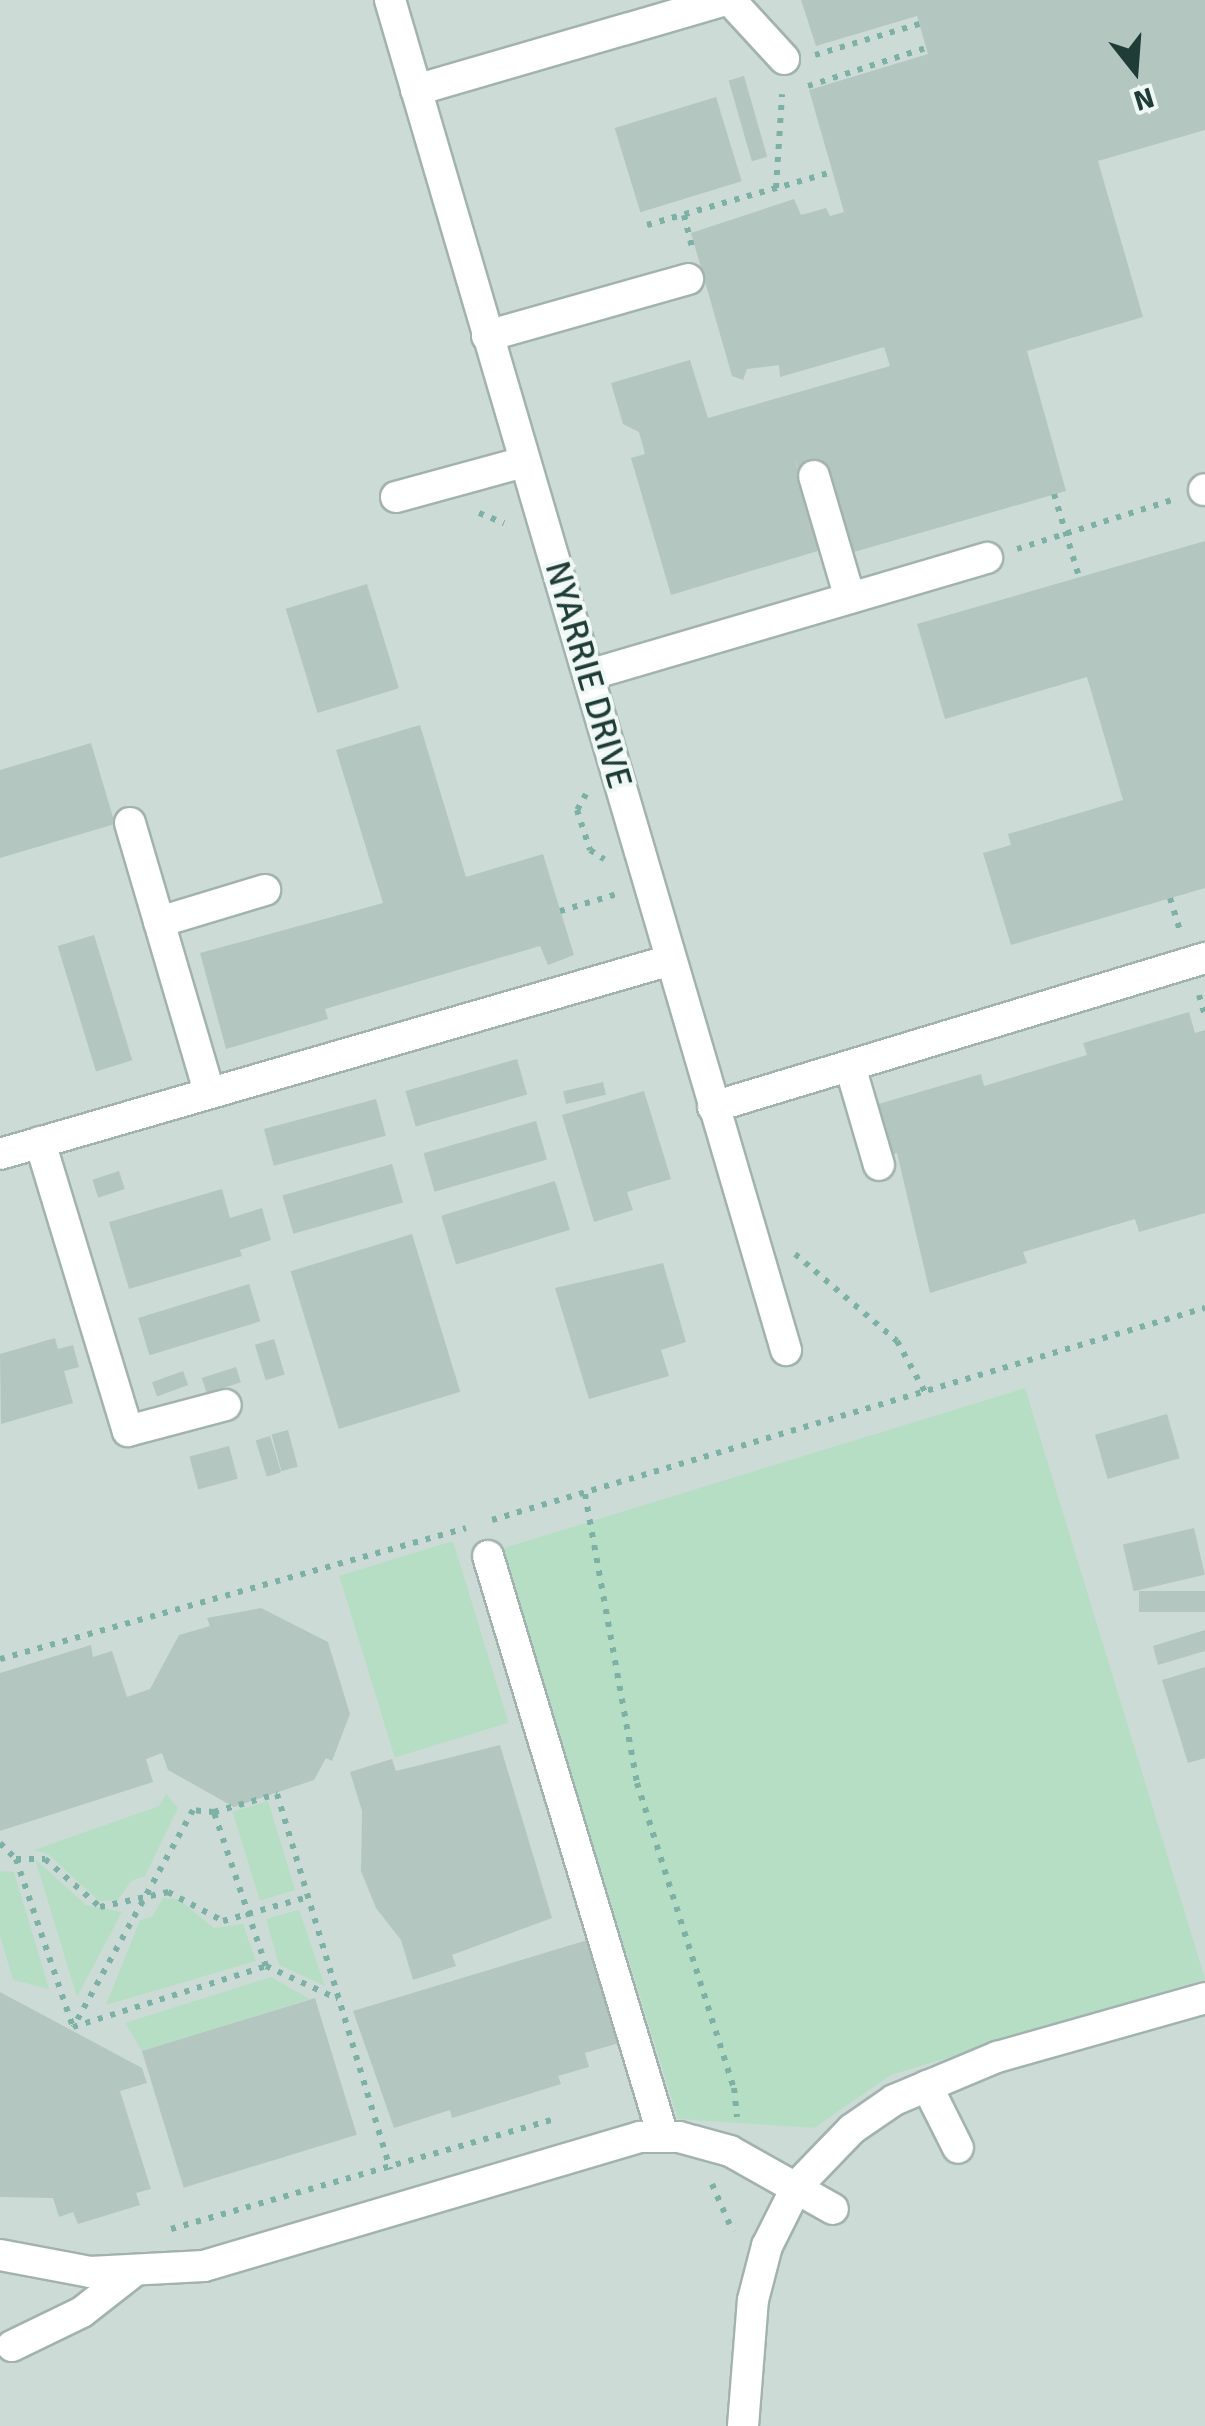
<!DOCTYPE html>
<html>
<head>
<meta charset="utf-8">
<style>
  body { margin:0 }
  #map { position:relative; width:1205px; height:2426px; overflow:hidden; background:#dfebe7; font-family:Signika,sans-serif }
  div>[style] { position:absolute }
  .built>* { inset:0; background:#cddbd6; transform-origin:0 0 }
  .green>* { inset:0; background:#b6dec4; transform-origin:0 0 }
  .building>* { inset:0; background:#b4c6c0; transform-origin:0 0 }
  .path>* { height:6px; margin-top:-3px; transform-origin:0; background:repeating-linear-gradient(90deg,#7db1a5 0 5px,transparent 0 13px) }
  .roads { filter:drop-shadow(2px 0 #a2b3af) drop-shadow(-2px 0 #a2b3af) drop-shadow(0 2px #a2b3af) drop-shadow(0 -2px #a2b3af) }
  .minor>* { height:30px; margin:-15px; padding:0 15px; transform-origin:15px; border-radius:15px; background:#fff }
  span { translate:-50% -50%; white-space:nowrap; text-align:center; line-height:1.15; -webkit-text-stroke:8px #eff8f4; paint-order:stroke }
  .street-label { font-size:35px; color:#1f3c37 }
  .north { position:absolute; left:1085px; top:20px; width:100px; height:100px; -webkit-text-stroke:8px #eff8f4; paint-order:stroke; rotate:163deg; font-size:28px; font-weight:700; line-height:40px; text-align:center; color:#1f3c37 }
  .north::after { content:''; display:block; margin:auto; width:35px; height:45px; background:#1f3c37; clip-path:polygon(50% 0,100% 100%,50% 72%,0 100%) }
</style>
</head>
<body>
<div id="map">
  <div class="built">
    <i style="left:0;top:0;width:1205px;height:2426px"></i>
  </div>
  <div class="green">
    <i style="clip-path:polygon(1025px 1388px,1205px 1979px,891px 2075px,814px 2128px,678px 2119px,501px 1549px)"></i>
    <i style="left:453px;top:1541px;width:190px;height:119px;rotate:73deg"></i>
    <i style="clip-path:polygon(166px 1794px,178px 1808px,145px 1876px,131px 1881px,118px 1900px,99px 1901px,48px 1854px,34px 1850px,159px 1806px)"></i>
    <i style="left:268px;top:1801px;width:93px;height:37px;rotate:73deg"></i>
    <i style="clip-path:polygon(35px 1859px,86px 1905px,122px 1912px,77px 1997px)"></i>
    <i style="clip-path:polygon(0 1871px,14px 1872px,49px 1989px,13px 1980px,0 1936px)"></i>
    <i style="clip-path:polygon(163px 1898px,178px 1899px,214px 1928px,243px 1924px,256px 1961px,106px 2005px,140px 1920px,152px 1917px)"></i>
    <i style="clip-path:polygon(298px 1910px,299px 1910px,325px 1986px,279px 1965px,266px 1919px)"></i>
    <i style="clip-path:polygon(271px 1977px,310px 1999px,142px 2051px,125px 2023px)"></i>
  </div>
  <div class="building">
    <i style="clip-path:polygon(801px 0,1205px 0,1205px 130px,1098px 161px,1143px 317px,1027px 351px,1066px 491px,854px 552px,830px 472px,802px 480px,794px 456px,821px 550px,671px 595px,631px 458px,645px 454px,639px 432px,623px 424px,611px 383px,690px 360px,708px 418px,890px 366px,884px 347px,780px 377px,779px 365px,747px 369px,743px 380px,732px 376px,691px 233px,794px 199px,801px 215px,826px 208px,830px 216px,844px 212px,809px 90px,928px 54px,917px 16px,816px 46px)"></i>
    <i style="left:744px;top:76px;width:84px;height:16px;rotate:74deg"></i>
    <i style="left:716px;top:97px;width:88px;height:106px;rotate:73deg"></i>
    <i style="clip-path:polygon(1205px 541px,1205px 888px,1011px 945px,983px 853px,1011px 845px,1008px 834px,1123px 800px,1087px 677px,945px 719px,917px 624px)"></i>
    <i style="left:367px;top:584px;width:109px;height:85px;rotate:73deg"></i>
    <i style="clip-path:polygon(420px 725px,466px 877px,543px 854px,574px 955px,548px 965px,540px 946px,325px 1009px,328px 1019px,226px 1049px,200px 953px,383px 903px,336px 750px)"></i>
    <i style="clip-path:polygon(91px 743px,115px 824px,0 858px,0 770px)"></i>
    <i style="left:94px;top:935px;width:131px;height:38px;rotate:73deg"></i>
    <i style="clip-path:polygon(1189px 1012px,1195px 1033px,1205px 1030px,1205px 1213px,1139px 1232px,1135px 1219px,1023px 1252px,1027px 1263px,930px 1293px,897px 1153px,890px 1156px,875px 1105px,981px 1074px,984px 1086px,1087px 1055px,1083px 1043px)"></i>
    <i style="left:517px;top:1059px;width:37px;height:116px;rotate:74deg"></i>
    <i style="left:603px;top:1082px;width:13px;height:41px;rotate:77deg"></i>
    <i style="clip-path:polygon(644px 1091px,671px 1179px,627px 1192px,633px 1210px,594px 1222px,562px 1115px)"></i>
    <i style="left:376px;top:1099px;width:38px;height:116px;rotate:75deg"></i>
    <i style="left:536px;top:1121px;width:40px;height:117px;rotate:74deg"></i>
    <i style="left:392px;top:1164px;width:40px;height:114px;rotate:74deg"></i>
    <i style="left:119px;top:1171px;width:19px;height:28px;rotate:72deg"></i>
    <i style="left:555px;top:1181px;width:51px;height:119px;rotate:73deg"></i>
    <i style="clip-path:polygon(222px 1189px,230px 1218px,262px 1208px,271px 1240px,240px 1250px,242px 1256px,129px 1289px,109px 1222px)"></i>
    <i style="left:412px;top:1234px;width:165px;height:127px;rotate:73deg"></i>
    <i style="clip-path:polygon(663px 1263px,686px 1342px,661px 1350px,669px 1376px,589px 1399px,555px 1288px)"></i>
    <i style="left:249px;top:1284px;width:39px;height:116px;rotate:73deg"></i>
    <i style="clip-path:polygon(55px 1338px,58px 1349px,73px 1345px,79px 1367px,64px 1371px,73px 1403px,1px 1424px,0 1354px)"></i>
    <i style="left:274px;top:1339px;width:37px;height:20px;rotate:73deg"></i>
    <i style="left:236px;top:1367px;width:16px;height:36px;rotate:72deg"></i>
    <i style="left:183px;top:1371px;width:15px;height:33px;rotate:70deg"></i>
    <i style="left:1167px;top:1414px;width:46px;height:75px;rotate:74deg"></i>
    <i style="left:288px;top:1430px;width:38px;height:17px;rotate:75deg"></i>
    <i style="left:270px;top:1436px;width:38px;height:15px;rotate:73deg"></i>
    <i style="left:229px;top:1446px;width:34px;height:41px;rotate:75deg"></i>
    <i style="left:1194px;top:1528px;width:48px;height:73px;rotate:77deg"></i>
    <i style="left:1205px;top:1591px;width:21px;height:66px;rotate:90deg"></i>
    <i style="clip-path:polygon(261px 1608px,328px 1642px,350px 1714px,332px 1761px,326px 1758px,314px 1780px,234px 1807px,168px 1770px,162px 1753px,146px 1759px,153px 1782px,0 1831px,0 1673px,91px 1645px,93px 1657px,112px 1651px,127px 1697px,150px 1689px,179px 1635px,210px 1626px,207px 1618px)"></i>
    <i style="clip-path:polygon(1205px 1630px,1205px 1651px,1158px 1665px,1153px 1646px)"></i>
    <i style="clip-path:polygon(1205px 1667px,1205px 1758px,1188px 1763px,1162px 1680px)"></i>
    <i style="clip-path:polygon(500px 1745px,552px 1918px,452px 1955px,456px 1966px,413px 1980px,401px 1940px,376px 1908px,361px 1871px,362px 1811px,350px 1772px,392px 1759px,396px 1771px)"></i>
    <i style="clip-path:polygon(594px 1938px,626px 2041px,585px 2053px,589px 2067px,558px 2076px,561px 2084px,452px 2118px,450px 2110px,394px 2128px,353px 2011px)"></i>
    <i style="clip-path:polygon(0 1992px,142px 2068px,147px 2083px,120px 2091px,151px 2189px,136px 2193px,140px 2205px,78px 2224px,73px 2212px,59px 2217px,53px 2198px,0 2197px)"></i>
    <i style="left:315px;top:1998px;width:143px;height:181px;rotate:73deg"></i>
  </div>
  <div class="path">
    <i style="left:815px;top:55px;width:109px;rotate:-16.6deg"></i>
    <i style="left:808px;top:86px;width:124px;rotate:-17.9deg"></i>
    <i style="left:776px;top:188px;width:94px;rotate:-86.3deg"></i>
    <i style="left:684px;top:215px;width:33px;rotate:76deg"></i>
    <i style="left:647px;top:225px;width:192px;rotate:-16deg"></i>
    <i style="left:1054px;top:494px;width:87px;rotate:73.2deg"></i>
    <i style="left:479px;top:513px;width:27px;rotate:22deg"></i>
    <i style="left:1017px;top:549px;width:163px;rotate:-17.5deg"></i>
    <i style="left:586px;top:794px;width:18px;rotate:119deg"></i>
    <i style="left:577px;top:810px;width:42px;rotate:72deg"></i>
    <i style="left:590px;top:850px;width:17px;rotate:33deg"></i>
    <i style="left:1170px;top:898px;width:34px;rotate:73deg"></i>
    <i style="left:560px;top:911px;width:59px;rotate:-16.6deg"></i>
    <i style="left:1199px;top:995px;width:22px;rotate:74deg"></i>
    <i style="left:795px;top:1254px;width:134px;rotate:40.5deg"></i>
    <i style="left:897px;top:1341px;width:58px;rotate:61.2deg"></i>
    <i style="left:585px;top:1494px;width:294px;rotate:79.8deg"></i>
    <i style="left:637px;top:1783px;width:320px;rotate:72.4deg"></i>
    <i style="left:734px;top:2088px;width:29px;rotate:84deg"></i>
    <i style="left:492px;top:1520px;width:744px;rotate:-16.56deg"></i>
    <i style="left:0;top:1659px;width:484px;rotate:-15.7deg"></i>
    <i style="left:214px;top:1812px;width:66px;rotate:-15.9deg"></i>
    <i style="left:277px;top:1794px;width:392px;rotate:73.2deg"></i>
    <i style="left:0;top:1843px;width:23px;rotate:45deg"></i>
    <i style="left:16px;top:1859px;width:177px;rotate:71.3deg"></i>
    <i style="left:73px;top:2027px;width:202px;rotate:-17.5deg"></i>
    <i style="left:266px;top:1966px;width:163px;rotate:-108.7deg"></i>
    <i style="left:214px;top:1812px;width:21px;rotate:-175deg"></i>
    <i style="left:193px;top:1810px;width:248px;rotate:118.9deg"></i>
    <i style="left:16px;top:1859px;width:29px"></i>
    <i style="left:45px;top:1859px;width:73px;rotate:41.1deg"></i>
    <i style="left:100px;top:1907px;width:70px;rotate:-12.4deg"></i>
    <i style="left:168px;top:1892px;width:62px;rotate:27.8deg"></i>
    <i style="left:223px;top:1921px;width:88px;rotate:-15.8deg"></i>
    <i style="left:266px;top:1966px;width:79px;rotate:24.6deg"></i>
    <i style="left:712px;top:2184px;width:52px;rotate:66.4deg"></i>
    <i style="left:171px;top:2229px;width:398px;rotate:-16deg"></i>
  </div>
  <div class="roads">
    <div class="minor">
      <i style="left:390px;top:0;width:1407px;rotate:73.65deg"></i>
      <i style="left:730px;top:0;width:80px;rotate:47.5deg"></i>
      <i style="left:416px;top:90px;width:322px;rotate:-16.2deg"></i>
      <i style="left:487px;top:336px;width:209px;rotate:-15.8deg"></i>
      <i style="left:814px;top:476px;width:127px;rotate:73.6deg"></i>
      <i style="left:1204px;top:490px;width:1px;rotate:-45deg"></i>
      <i style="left:396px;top:497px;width:133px;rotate:-15.3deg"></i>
      <i style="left:589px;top:675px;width:415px;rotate:-16.4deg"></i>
      <i style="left:130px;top:823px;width:279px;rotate:73.6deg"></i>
      <i style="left:159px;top:922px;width:111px;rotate:-16.8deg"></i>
      <i style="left:850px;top:1066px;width:103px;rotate:73.7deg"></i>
      <i style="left:713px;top:1107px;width:514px;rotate:-16.85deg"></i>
      <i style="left:40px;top:1142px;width:302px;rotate:73.1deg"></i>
      <i style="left:128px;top:1431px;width:101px;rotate:-14.9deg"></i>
      <i style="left:0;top:1154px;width:698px;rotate:-16.13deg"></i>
      <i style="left:488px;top:1556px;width:606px;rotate:73.21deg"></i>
      <i style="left:927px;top:2086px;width:69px;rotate:63.4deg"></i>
      <i style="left:0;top:2255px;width:92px;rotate:10.7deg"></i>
      <i style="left:90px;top:2272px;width:114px;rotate:-3deg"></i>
      <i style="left:204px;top:2266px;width:455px;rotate:-16.5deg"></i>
      <i style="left:640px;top:2137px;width:39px"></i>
      <i style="left:679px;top:2137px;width:53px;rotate:15.4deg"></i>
      <i style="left:730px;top:2151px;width:118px;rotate:29.4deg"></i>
      <i style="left:12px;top:2346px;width:78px;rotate:-25.9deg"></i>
      <i style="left:82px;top:2312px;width:65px;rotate:-38.1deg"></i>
      <i style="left:743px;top:2426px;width:126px;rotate:-85.5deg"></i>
      <i style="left:753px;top:2300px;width:56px;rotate:-75.5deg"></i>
      <i style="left:767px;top:2246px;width:67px;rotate:-63.4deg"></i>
      <i style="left:797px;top:2186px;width:79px;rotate:-46deg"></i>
      <i style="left:852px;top:2129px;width:51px;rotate:-34.6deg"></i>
      <i style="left:894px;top:2100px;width:112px;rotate:-22.7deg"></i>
      <i style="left:997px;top:2057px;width:216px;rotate:-15.8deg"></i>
    </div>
  </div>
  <div class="street-label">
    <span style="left:588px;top:675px;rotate:74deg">NYARRIE DRIVE</span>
  </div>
  <div class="north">N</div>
</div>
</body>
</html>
